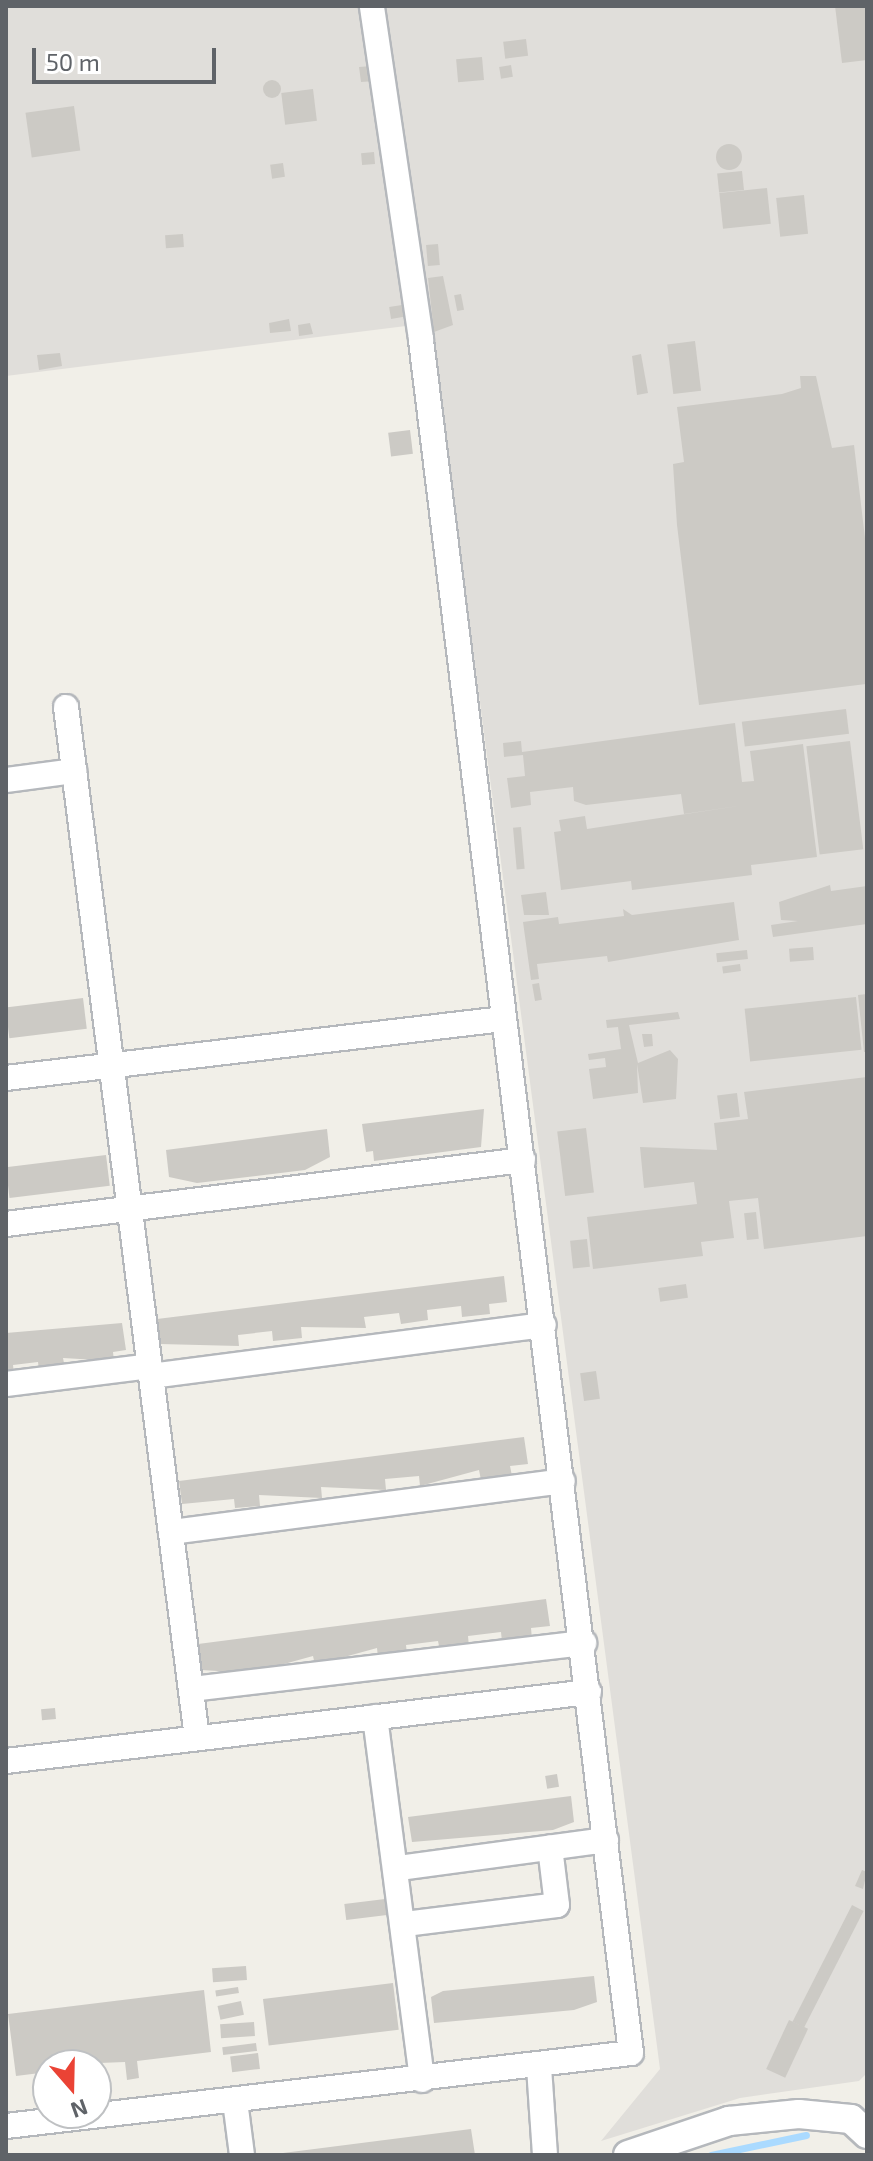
<!DOCTYPE html>
<html>
<head>
<meta charset="utf-8">
<style>
  body { margin:0 }
  #map { position:relative; width:873px; height:2161px; overflow:hidden; background:#f1efe8; font-family:"Exo 2",sans-serif }
  div>[style] { position:absolute }
  .industrial>* { inset:0; background:#e0deda }
  .stream>* { height:7px; margin:-3.5px; padding:0 3.5px; transform-origin:3.5px; border-radius:3.5px; background:#aadaff }
  .building>* { inset:0; background:#cccac5; transform-origin:0 0 }
  .round { border-radius:50% }
  .roads { filter:drop-shadow(2px 0 #b5b8bc) drop-shadow(-2px 0 #b5b8bc) drop-shadow(0 2px #b5b8bc) drop-shadow(0 -2px #b5b8bc) }
  .minor>* { height:24px; margin:-12px; padding:0 12px; transform-origin:12px; border-radius:12px; background:#fff }
  .tertiary>* { height:28px; margin:-14px; padding:0 14px; transform-origin:14px; border-radius:14px; background:#fff }
  span { translate:-50% -50%; white-space:nowrap; text-align:center; line-height:1.15; -webkit-text-stroke:6px #fff; paint-order:stroke }
  .frame { position:absolute; inset:0; border:8px solid #5f6368; pointer-events:none }
  .north { position:absolute; left:32px; top:2049px; width:80px; height:80px; box-sizing:border-box; background:#fff; border:2px solid #bfc1c3; border-radius:50%; rotate:160deg; font-size:22px; font-weight:700; line-height:32px; text-align:center; color:#5f6368 }
  .north::after { content:''; display:block; margin:auto; width:28px; height:36px; background:#ea4335; clip-path:polygon(50% 0,100% 100%,50% 72%,0 100%) }
  .scale { position:absolute; left:32px; top:48px; width:184px; height:36px; box-sizing:border-box; border:4px solid #5f6368; border-top:0; padding-left:10px; font-size:24px; line-height:28px; white-space:nowrap; color:#5f6368; -webkit-text-stroke:6px #fff; paint-order:stroke }
</style>
</head>
<body>
<div id="map">
  <div class="industrial">
    <i style="clip-path:polygon(6px 6px,867px 6px,867px 2073px,859px 2081px,740px 2098px,601px 2141px,660px 2069px,430px 323px,6px 376px)"></i>
  </div>
  <div class="stream">
    <i style="left:711px;top:2155px;width:97px;rotate:-11.9deg"></i>
  </div>
  <div class="building">
    <i style="clip-path:polygon(835px 6px,867px 6px,867px 60px,842px 63px)"></i>
    <i style="left:526px;top:39px;width:17px;height:23px;rotate:83deg"></i>
    <i style="left:482px;top:57px;width:23px;height:26px;rotate:85deg"></i>
    <i style="left:511px;top:65px;width:12px;height:12px;rotate:81deg"></i>
    <i style="clip-path:polygon(372px 66px,375px 81px,361px 82px,359px 67px)"></i>
    <i class="round" style="left:263px;top:80px;width:18px;height:18px"></i>
    <i style="left:313px;top:89px;width:32px;height:32px;rotate:83deg"></i>
    <i style="left:74px;top:106px;width:45px;height:49px;rotate:82deg"></i>
    <i class="round" style="left:716px;top:144px;width:26px;height:26px"></i>
    <i style="left:374px;top:152px;width:12px;height:13px;rotate:85deg"></i>
    <i style="left:283px;top:163px;width:14px;height:13px;rotate:82deg"></i>
    <i style="left:742px;top:171px;width:19px;height:25px;rotate:84deg"></i>
    <i style="left:767px;top:188px;width:36px;height:48px;rotate:84deg"></i>
    <i style="left:804px;top:195px;width:39px;height:28px;rotate:84deg"></i>
    <i style="left:183px;top:234px;width:13px;height:18px;rotate:86deg"></i>
    <i style="left:438px;top:244px;width:21px;height:12px;rotate:85deg"></i>
    <i style="clip-path:polygon(443px 276px,453px 325px,434px 332px,428px 278px)"></i>
    <i style="left:461px;top:294px;width:16px;height:7px;rotate:79deg"></i>
    <i style="left:402px;top:305px;width:12px;height:13px;rotate:81deg"></i>
    <i style="clip-path:polygon(289px 319px,291px 331px,270px 333px,269px 323px)"></i>
    <i style="clip-path:polygon(310px 323px,313px 334px,299px 336px,298px 325px)"></i>
    <i style="left:695px;top:341px;width:50px;height:28px;rotate:83deg"></i>
    <i style="clip-path:polygon(60px 353px,62px 366px,39px 370px,37px 355px)"></i>
    <i style="clip-path:polygon(641px 354px,648px 393px,637px 395px,632px 356px)"></i>
    <i style="clip-path:polygon(800px 376px,816px 376px,832px 448px,854px 445px,867px 555px,866px 684px,699px 705px,677px 525px,673px 464px,684px 462px,677px 407px,782px 394px,801px 388px)"></i>
    <i style="left:410px;top:430px;width:24px;height:22px;rotate:83deg"></i>
    <i style="left:846px;top:709px;width:25px;height:105px;rotate:83deg"></i>
    <i style="clip-path:polygon(735px 723px,742px 782px,754px 781px,750px 751px,803px 744px,817px 857px,751px 865px,752px 875px,632px 890px,631px 881px,561px 890px,554px 832px,561px 831px,559px 820px,585px 816px,587px 829px,745px 805px,684px 814px,681px 794px,586px 805px,574px 801px,573px 787px,530px 792px,531px 805px,511px 808px,507px 778px,525px 776px,523px 755px,504px 757px,503px 743px,521px 741px,522px 752px)"></i>
    <i style="left:850px;top:741px;width:109px;height:44px;rotate:83deg"></i>
    <i style="left:521px;top:827px;width:42px;height:8px;rotate:85deg"></i>
    <i style="clip-path:polygon(830px 885px,831px 891px,867px 886px,867px 924px,773px 937px,771px 925px,798px 921px,781px 920px,779px 902px)"></i>
    <i style="clip-path:polygon(546px 892px,549px 915px,524px 915px,521px 895px)"></i>
    <i style="clip-path:polygon(734px 902px,739px 940px,608px 962px,607px 956px,537px 964px,539px 979px,531px 980px,523px 922px,558px 917px,559px 924px,624px 916px,623px 909px,632px 915px)"></i>
    <i style="left:813px;top:947px;width:13px;height:24px;rotate:86deg"></i>
    <i style="left:747px;top:950px;width:9px;height:31px;rotate:84deg"></i>
    <i style="left:740px;top:964px;width:7px;height:18px;rotate:82deg"></i>
    <i style="left:539px;top:983px;width:17px;height:7px;rotate:80deg"></i>
    <i style="clip-path:polygon(867px 994px,867px 1052px,864px 1052px,858px 995px)"></i>
    <i style="left:856px;top:997px;width:53px;height:112px;rotate:84deg"></i>
    <i style="left:83px;top:998px;width:31px;height:78px;rotate:83deg"></i>
    <i style="clip-path:polygon(678px 1012px,680px 1019px,629px 1025px,638px 1063px,670px 1050px,678px 1059px,676px 1099px,643px 1103px,637px 1064px,638px 1093px,593px 1099px,589px 1069px,606px 1067px,605px 1058px,589px 1060px,588px 1054px,621px 1049px,618px 1027px,607px 1028px,606px 1020px)"></i>
    <i style="clip-path:polygon(642px 1034px,652px 1034px,653px 1046px,644px 1047px)"></i>
    <i style="clip-path:polygon(867px 1077px,867px 1236px,764px 1249px,758px 1198px,729px 1201px,734px 1238px,701px 1242px,703px 1256px,593px 1269px,587px 1217px,697px 1204px,694px 1182px,644px 1188px,640px 1147px,717px 1150px,714px 1123px,748px 1119px,744px 1092px)"></i>
    <i style="left:737px;top:1093px;width:24px;height:20px;rotate:83deg"></i>
    <i style="clip-path:polygon(484px 1109px,481px 1147px,374px 1161px,373px 1151px,366px 1152px,362px 1124px)"></i>
    <i style="left:586px;top:1128px;width:65px;height:29px;rotate:83deg"></i>
    <i style="clip-path:polygon(327px 1129px,330px 1157px,305px 1170px,197px 1183px,169px 1177px,166px 1150px)"></i>
    <i style="left:106px;top:1155px;width:31px;height:101px;rotate:83deg"></i>
    <i style="left:756px;top:1212px;width:27px;height:12px;rotate:84deg"></i>
    <i style="left:587px;top:1239px;width:28px;height:17px;rotate:84deg"></i>
    <i style="clip-path:polygon(504px 1276px,507px 1302px,489px 1304px,490px 1314px,462px 1317px,461px 1306px,427px 1310px,428px 1320px,401px 1324px,399px 1313px,364px 1317px,366px 1328px,301px 1327px,302px 1338px,273px 1341px,272px 1331px,238px 1335px,239px 1346px,160px 1344px,157px 1319px)"></i>
    <i style="left:686px;top:1284px;width:14px;height:28px;rotate:82deg"></i>
    <i style="clip-path:polygon(122px 1323px,126px 1350px,113px 1352px,114px 1361px,63px 1358px,65px 1368px,39px 1371px,38px 1362px,13px 1365px,14px 1374px,6px 1375px,6px 1333px)"></i>
    <i style="left:596px;top:1371px;width:28px;height:16px;rotate:82deg"></i>
    <i style="clip-path:polygon(524px 1437px,528px 1464px,510px 1466px,512px 1476px,481px 1480px,479px 1470px,420px 1486px,419px 1476px,385px 1479px,386px 1490px,321px 1487px,322px 1498px,259px 1495px,260px 1506px,235px 1508px,234px 1499px,182px 1504px,179px 1481px)"></i>
    <i style="clip-path:polygon(546px 1599px,550px 1626px,531px 1628px,532px 1639px,502px 1642px,501px 1632px,468px 1636px,469px 1647px,440px 1651px,438px 1641px,406px 1645px,407px 1654px,378px 1658px,377px 1648px,315px 1665px,313px 1656px,251px 1673px,201px 1670px,198px 1644px)"></i>
    <i style="left:55px;top:1708px;width:11px;height:14px;rotate:85deg"></i>
    <i style="left:557px;top:1774px;width:13px;height:12px;rotate:81deg"></i>
    <i style="clip-path:polygon(571px 1796px,574px 1822px,553px 1830px,412px 1842px,408px 1817px)"></i>
    <i style="clip-path:polygon(862px 1870px,867px 1872px,863px 1889px,855px 1886px)"></i>
    <i style="left:385px;top:1899px;width:16px;height:41px;rotate:83deg"></i>
    <i style="left:852px;top:1905px;width:13px;height:131px;rotate:27deg"></i>
    <i style="left:246px;top:1966px;width:14px;height:34px;rotate:86deg"></i>
    <i style="clip-path:polygon(594px 1976px,597px 2002px,574px 2010px,434px 2023px,431px 1997px,443px 1991px)"></i>
    <i style="left:393px;top:1983px;width:47px;height:131px;rotate:83deg"></i>
    <i style="left:238px;top:1987px;width:6px;height:23px;rotate:81deg"></i>
    <i style="clip-path:polygon(204px 1990px,211px 2052px,137px 2061px,139px 2078px,127px 2080px,125px 2062px,48px 2065px,48px 2072px,16px 2076px,8px 2014px)"></i>
    <i style="left:241px;top:2001px;width:14px;height:24px;rotate:78deg"></i>
    <i style="left:789px;top:2020px;width:21px;height:54px;rotate:25deg"></i>
    <i style="left:254px;top:2022px;width:14px;height:34px;rotate:86deg"></i>
    <i style="left:256px;top:2043px;width:8px;height:34px;rotate:83deg"></i>
    <i style="left:258px;top:2053px;width:16px;height:28px;rotate:83deg"></i>
    <i style="clip-path:polygon(471px 2129px,475px 2155px,284px 2155px,283px 2153px)"></i>
  </div>
  <div class="roads">
    <div class="minor">
      <i style="left:66px;top:707px;width:1039px;rotate:82.76deg"></i>
      <i style="left:6px;top:780px;width:69px;rotate:-7.5deg"></i>
      <i style="left:6px;top:1078px;width:500px;rotate:-6.77deg"></i>
      <i style="left:6px;top:1224px;width:521px;rotate:-7.06deg"></i>
      <i style="left:151px;top:1376px;width:396px;rotate:-7.4deg"></i>
      <i style="left:6px;top:1384px;width:145px;rotate:-7.1deg"></i>
      <i style="left:171px;top:1532px;width:395px;rotate:-7.4deg"></i>
      <i style="left:192px;top:1689px;width:395px;rotate:-6.7deg"></i>
      <i style="left:375px;top:1717px;width:366px;rotate:82.6deg"></i>
      <i style="left:6px;top:1761px;width:587px;rotate:-6.75deg"></i>
      <i style="left:399px;top:1868px;width:209px;rotate:-7.7deg"></i>
      <i style="left:405px;top:1924px;width:153px;rotate:-7.1deg"></i>
      <i style="left:557px;top:1905px;width:58px;rotate:-96.9deg"></i>
      <i style="left:539px;top:2067px;width:88px;rotate:86.1deg"></i>
      <i style="left:235px;top:2101px;width:54px;rotate:82.6deg"></i>
      <i style="left:6px;top:2126px;width:629px;rotate:-6.66deg"></i>
      <i style="left:631px;top:2053px;width:1727px;rotate:-96.99deg"></i>
      <i style="left:421px;top:339px;width:337px;rotate:-98.4deg"></i>
    </div>
    <div class="tertiary">
      <i style="left:628px;top:2155px;width:107px;rotate:-18.6deg"></i>
      <i style="left:729px;top:2121px;width:70px;rotate:-5.7deg"></i>
      <i style="left:799px;top:2114px;width:52px;rotate:5.5deg"></i>
      <i style="left:851px;top:2119px;width:22px;rotate:43deg"></i>
    </div>
  </div>
  <div class="frame"></div>
  <div class="north">N</div>
  <div class="scale">50 m</div>
</div>
</body>
</html>
